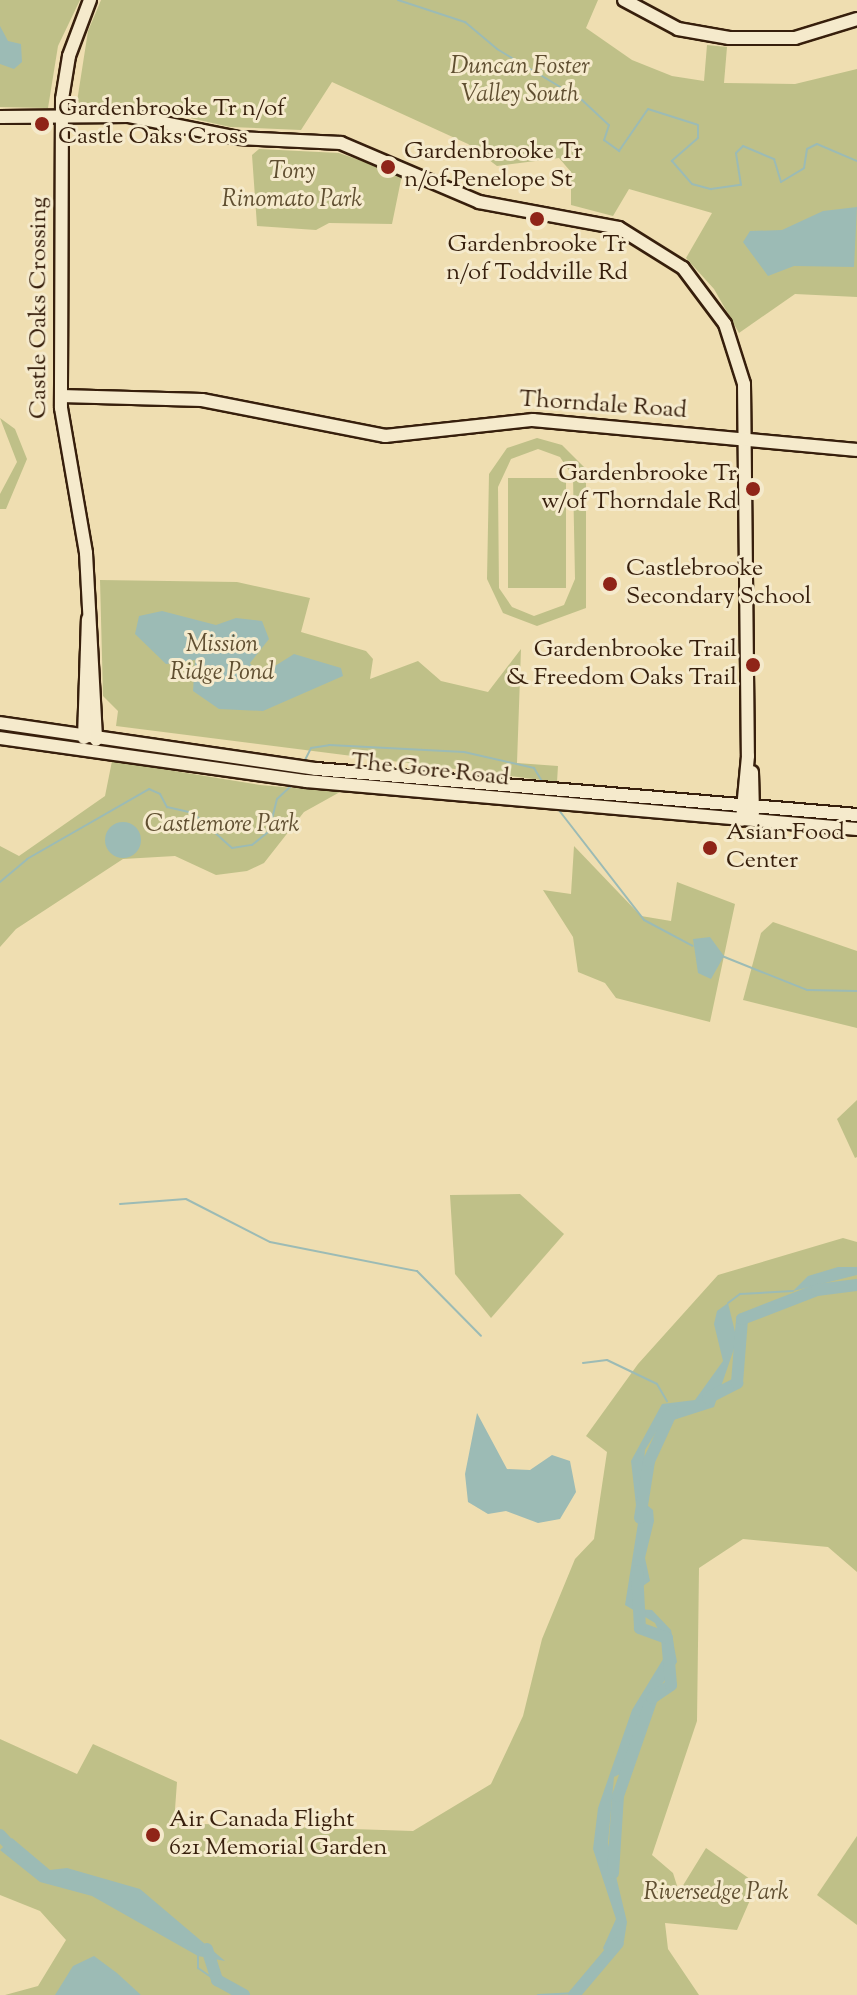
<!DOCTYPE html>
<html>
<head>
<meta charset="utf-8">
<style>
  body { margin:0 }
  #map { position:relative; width:857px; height:1995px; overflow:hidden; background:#efdeb1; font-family:"Sorts Mill Goudy",serif }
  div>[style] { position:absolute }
  .green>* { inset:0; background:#bfc088; transform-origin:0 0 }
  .water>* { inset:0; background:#9cbbb5 }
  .round { border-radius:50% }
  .stream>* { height:2px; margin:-1px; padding:0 1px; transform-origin:1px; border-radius:1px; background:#9cbbb5 }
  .river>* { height:12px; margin:-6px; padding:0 6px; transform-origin:6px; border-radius:6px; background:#9cbbb5 }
  .roads { filter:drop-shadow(2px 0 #371f0c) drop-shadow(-2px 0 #371f0c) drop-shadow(0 2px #371f0c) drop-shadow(0 -2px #371f0c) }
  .secondary>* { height:12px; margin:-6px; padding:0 6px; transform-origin:6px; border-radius:6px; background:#f5eacc }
  .dots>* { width:22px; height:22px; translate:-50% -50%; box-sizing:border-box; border:4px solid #f5eacc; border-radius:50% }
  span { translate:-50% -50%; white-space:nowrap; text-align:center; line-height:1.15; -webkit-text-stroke:6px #f5eacc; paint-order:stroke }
  .park-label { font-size:24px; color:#604f31; font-style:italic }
  .poi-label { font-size:24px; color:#371f0c }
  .left { translate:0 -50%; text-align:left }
  .right { translate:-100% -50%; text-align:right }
  .street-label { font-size:24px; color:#371f0c }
</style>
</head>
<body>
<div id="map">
  <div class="green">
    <i style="clip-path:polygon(0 0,80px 0,58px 46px,48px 108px,0 107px)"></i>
    <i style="clip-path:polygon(101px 0,598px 0,586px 28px,632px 60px,672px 76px,704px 81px,707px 45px,727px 47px,724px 83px,795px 84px,857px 69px,857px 297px,795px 294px,739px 333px,714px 289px,686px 258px,712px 213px,629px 189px,613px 216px,571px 205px,571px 172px,559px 158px,497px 166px,468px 144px,332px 82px,301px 130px,230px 127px,146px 108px,76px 108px,88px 31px)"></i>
    <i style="clip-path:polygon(259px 149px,339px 153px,402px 175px,392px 224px,329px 223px,316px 230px,257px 226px,252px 155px)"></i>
    <i style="clip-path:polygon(0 418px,15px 429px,27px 459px,6px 509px,0 509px,0 494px,17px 462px)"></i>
    <i style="clip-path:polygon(evenodd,537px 438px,562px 445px,586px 469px,586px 608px,537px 626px,503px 613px,487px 579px,489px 474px,507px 448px,537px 438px,538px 449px,560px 457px,573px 477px,575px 579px,564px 605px,534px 616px,512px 607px,499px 588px,498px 487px,511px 459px,538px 449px)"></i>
    <i style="left:566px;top:478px;width:110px;height:58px;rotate:90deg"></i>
    <i style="clip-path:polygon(100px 580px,237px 582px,310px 598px,301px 632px,366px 651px,373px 659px,370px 679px,418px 661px,441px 681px,488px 692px,521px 649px,517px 763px,558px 766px,557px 782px,116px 726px,118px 711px,103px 696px)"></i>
    <i style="clip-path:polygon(112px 761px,260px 785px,340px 792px,304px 812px,264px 863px,247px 871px,216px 875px,175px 856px,123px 859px,16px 929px,0 947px,0 846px,19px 856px,105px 796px)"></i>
    <i style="clip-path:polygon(574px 846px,641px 916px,671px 921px,677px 882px,735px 904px,710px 1022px,616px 998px,605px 983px,578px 972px,573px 937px,543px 890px,571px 894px)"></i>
    <i style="clip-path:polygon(773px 922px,857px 951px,857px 1028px,743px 1000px,761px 933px)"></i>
    <i style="clip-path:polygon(857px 1100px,857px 1157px,855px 1158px,837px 1119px)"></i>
    <i style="clip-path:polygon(520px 1194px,564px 1234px,491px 1318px,455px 1274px,450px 1195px)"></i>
    <i style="clip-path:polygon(843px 1238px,857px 1242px,857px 1572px,828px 1547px,743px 1539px,699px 1568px,697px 1721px,652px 1855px,673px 1873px,679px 1892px,706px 1848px,757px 1884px,737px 1930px,665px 1923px,668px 1949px,699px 1995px,5px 1995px,38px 1986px,66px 1940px,40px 1911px,0 1895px,0 1739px,77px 1774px,93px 1744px,177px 1782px,174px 1823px,413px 1831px,491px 1784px,523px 1716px,542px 1639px,575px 1559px,594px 1539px,607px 1452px,586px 1436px,638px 1364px,718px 1275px)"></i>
    <i style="clip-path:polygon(857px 1836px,857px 1925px,817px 1895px)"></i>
  </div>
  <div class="water">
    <i style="clip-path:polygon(0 26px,8px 41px,21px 44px,22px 62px,14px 69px,0 64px)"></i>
    <i style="clip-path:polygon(857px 207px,854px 267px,794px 266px,768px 276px,743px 242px,750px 231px,782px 230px,823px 211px)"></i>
    <i style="clip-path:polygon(162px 611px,216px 625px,236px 618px,262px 621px,269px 639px,250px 663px,259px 676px,294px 654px,341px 668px,343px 676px,263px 711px,219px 709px,193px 691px,195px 660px,166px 664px,135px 634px,139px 616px)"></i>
    <i class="round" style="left:105px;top:822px;width:36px;height:36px"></i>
    <i style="clip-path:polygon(710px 937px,724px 956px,711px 979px,698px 973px,693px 939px)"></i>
    <i style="clip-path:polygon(838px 1267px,857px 1267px,857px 1275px,793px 1291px,808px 1276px)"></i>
    <i style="clip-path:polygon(728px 1303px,737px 1340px,714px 1407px,661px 1424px,645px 1450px,641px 1500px,653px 1510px,654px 1521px,645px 1558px,650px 1581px,633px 1593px,639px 1609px,652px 1610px,671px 1630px,677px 1662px,643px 1713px,624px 1772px,614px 1777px,608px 1843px,627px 1922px,624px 1941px,607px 1956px,603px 1948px,616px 1919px,593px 1849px,598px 1808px,632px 1710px,668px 1651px,655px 1623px,625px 1605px,638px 1523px,631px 1461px,662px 1404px,695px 1400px,723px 1361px,714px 1324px,717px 1311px)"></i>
    <i style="clip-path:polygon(477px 1413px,507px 1469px,530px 1470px,552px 1455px,570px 1461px,576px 1492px,560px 1519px,538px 1523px,506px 1511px,488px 1514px,468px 1502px,465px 1474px)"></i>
    <i style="clip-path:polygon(12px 1838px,50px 1870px,67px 1868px,140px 1889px,225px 1961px,198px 1956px,92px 1896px,40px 1882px,0 1850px)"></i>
    <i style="clip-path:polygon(94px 1956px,117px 1973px,141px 1995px,55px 1995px,73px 1966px)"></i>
  </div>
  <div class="stream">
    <i style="left:398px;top:0;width:71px;rotate:18.2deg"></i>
    <i style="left:465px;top:22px;width:42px;rotate:40.2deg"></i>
    <i style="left:497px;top:49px;width:99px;rotate:31deg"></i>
    <i style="left:582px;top:100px;width:37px;rotate:43deg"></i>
    <i style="left:609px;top:125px;width:16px;rotate:108deg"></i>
    <i style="left:604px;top:140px;width:19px;rotate:36deg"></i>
    <i style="left:619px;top:151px;width:51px;rotate:-55.4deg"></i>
    <i style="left:648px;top:109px;width:52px;rotate:17.7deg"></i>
    <i style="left:698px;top:125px;width:13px;rotate:90deg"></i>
    <i style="left:698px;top:138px;width:35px;rotate:139deg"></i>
    <i style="left:672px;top:161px;width:30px;rotate:49deg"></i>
    <i style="left:692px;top:184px;width:20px;rotate:15deg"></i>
    <i style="left:711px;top:189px;width:30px;rotate:-8deg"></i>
    <i style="left:741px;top:185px;width:32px;rotate:-99deg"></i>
    <i style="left:736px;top:153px;width:10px;rotate:-45deg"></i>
    <i style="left:743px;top:146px;width:34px;rotate:23deg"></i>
    <i style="left:774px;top:159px;width:24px;rotate:73deg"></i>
    <i style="left:781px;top:182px;width:27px;rotate:-31deg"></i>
    <i style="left:804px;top:168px;width:19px;rotate:-81deg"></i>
    <i style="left:807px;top:149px;width:11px;rotate:-27deg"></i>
    <i style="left:817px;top:144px;width:43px;rotate:23deg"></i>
    <i style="left:305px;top:760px;width:13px;rotate:-63deg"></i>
    <i style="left:311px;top:748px;width:18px;rotate:-9deg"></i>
    <i style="left:329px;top:745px;width:135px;rotate:3deg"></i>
    <i style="left:464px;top:752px;width:72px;rotate:12.9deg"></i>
    <i style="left:534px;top:768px;width:17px;rotate:59deg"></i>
    <i style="left:558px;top:809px;width:140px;rotate:52.2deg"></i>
    <i style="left:644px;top:920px;width:55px;rotate:28deg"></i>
    <i style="left:0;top:882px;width:35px;rotate:-40deg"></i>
    <i style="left:27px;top:859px;width:141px;rotate:-29.8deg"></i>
    <i style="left:149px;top:789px;width:12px;rotate:24deg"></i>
    <i style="left:160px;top:794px;width:15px;rotate:62deg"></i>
    <i style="left:167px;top:807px;width:27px;rotate:13deg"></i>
    <i style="left:193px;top:813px;width:52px;rotate:41.9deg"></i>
    <i style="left:232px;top:848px;width:20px;rotate:-9deg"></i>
    <i style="left:252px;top:845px;width:22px;rotate:-39deg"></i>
    <i style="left:269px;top:831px;width:33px;rotate:-76deg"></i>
    <i style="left:277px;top:799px;width:22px;rotate:-43deg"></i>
    <i style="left:722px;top:956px;width:92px;rotate:21.8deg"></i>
    <i style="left:807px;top:990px;width:50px;rotate:1.1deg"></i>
    <i style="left:120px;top:1204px;width:66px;rotate:-4.3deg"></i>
    <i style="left:186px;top:1199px;width:94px;rotate:27.1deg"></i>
    <i style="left:270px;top:1242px;width:150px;rotate:11.2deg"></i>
    <i style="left:417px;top:1271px;width:91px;rotate:45.4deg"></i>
    <i style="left:728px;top:1303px;width:15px;rotate:-37deg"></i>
    <i style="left:740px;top:1294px;width:53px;rotate:-3.2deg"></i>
    <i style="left:583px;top:1363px;width:24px;rotate:-7deg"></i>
    <i style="left:607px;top:1360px;width:55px;rotate:25.6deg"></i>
    <i style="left:657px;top:1384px;width:20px;rotate:60deg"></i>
    <i style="left:198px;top:1956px;width:12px;rotate:90deg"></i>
    <i style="left:198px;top:1968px;width:47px;rotate:34.7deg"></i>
    <i style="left:538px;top:1995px;width:34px;rotate:-3deg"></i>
    <i style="left:572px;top:1993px;width:51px;rotate:-46.6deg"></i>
  </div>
  <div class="river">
    <i style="left:708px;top:1398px;width:33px;rotate:-27deg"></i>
    <i style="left:737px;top:1383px;width:64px;rotate:-85.5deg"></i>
    <i style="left:742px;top:1319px;width:80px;rotate:-21.1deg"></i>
    <i style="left:817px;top:1290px;width:40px;rotate:-7.1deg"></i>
    <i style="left:640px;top:1518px;width:58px;rotate:-81deg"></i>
    <i style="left:649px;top:1461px;width:55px;rotate:-65.3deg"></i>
    <i style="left:0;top:1835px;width:25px;rotate:47deg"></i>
    <i style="left:613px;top:1873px;width:77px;rotate:-86.3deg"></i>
    <i style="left:618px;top:1796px;width:104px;rotate:-70.9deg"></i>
    <i style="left:652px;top:1698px;width:23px;rotate:-34deg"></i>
    <i style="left:671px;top:1685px;width:47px;rotate:-94.9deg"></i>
    <i style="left:667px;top:1638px;width:29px;rotate:-160deg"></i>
    <i style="left:640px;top:1628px;width:57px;rotate:-93deg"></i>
    <i style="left:207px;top:1949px;width:33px;rotate:72deg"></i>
    <i style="left:217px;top:1980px;width:31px;rotate:29deg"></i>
    <i style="left:574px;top:1995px;width:68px;rotate:-49.8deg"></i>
  </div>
  <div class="roads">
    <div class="secondary">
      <i style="left:90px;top:0;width:60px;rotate:110.6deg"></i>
      <i style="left:69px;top:56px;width:44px;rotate:99.2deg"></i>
      <i style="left:62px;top:99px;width:309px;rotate:90.2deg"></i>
      <i style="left:61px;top:408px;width:147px;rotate:80.2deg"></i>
      <i style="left:86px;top:553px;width:187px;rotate:86.9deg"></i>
      <i style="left:624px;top:0;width:61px;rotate:28.2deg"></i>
      <i style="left:678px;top:29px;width:52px;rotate:10deg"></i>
      <i style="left:729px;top:38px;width:66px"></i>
      <i style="left:795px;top:38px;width:65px;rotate:-17deg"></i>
      <i style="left:0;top:117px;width:129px;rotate:-0.4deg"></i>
      <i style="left:129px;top:116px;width:111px;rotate:11.4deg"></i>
      <i style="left:238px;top:138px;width:103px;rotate:2.8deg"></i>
      <i style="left:341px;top:143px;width:150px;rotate:23.1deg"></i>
      <i style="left:479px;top:202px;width:142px;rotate:10.5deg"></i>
      <i style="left:619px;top:228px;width:75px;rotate:32deg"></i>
      <i style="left:683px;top:268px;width:70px;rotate:53.1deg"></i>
      <i style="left:725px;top:324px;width:63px;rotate:72.4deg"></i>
      <i style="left:744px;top:384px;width:372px;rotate:89.4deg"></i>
      <i style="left:748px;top:756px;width:64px;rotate:95.4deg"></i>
      <i style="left:61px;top:396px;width:141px;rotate:1.6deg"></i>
      <i style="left:202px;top:400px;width:187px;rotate:11.1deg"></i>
      <i style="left:385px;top:436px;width:149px;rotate:-6.2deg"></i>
      <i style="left:533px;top:420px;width:325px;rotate:5.3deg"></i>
      <i style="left:0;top:723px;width:319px;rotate:8.3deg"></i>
      <i style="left:316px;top:769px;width:543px;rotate:4.86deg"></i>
      <i style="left:0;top:738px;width:309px;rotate:8deg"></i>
      <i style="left:306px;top:781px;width:553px;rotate:4.98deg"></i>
      <i style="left:84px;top:738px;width:119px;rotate:-88.1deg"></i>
      <i style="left:752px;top:772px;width:41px;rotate:88.6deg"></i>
    </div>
  </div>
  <div class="dots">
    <i style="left:42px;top:124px;background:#8f2418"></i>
    <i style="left:388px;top:167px;background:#8f2418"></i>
    <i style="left:537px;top:219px;background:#8f2418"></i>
    <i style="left:753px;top:489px;background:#8f2418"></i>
    <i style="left:610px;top:584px;background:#8f2418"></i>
    <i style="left:753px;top:665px;background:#8f2418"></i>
    <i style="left:710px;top:848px;background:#8f2418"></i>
    <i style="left:153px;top:1835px;background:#8f2418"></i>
  </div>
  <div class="park-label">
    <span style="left:520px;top:82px">Duncan Foster<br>Valley South</span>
    <span style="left:292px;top:187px">Tony<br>Rinomato Park</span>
    <span style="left:222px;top:660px">Mission<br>Ridge Pond</span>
    <span style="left:222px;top:826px">Castlemore Park</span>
    <span style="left:716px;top:1894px">Riversedge Park</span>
  </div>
  <div class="poi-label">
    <span class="left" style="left:58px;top:124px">Gardenbrooke Tr n/of<br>Castle Oaks Cross</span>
    <span class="left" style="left:404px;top:167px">Gardenbrooke Tr<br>n/of Penelope St</span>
    <span style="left:537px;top:260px">Gardenbrooke Tr<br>n/of Toddville Rd</span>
    <span class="right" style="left:737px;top:489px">Gardenbrooke Tr<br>w/of Thorndale Rd</span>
    <span class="left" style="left:626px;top:584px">Castlebrooke<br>Secondary School</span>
    <span class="right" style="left:737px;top:665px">Gardenbrooke Trail<br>&amp; Freedom Oaks Trail</span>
    <span class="left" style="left:726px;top:848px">Asian Food<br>Center</span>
    <span class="left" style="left:169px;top:1835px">Air Canada Flight<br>621 Memorial Garden</span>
  </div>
  <div class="street-label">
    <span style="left:40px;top:308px;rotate:-90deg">Castle Oaks Crossing</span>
    <span style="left:603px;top:406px;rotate:4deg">Thorndale Road</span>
    <span style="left:430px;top:771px;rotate:6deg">The Gore Road</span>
  </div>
</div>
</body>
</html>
